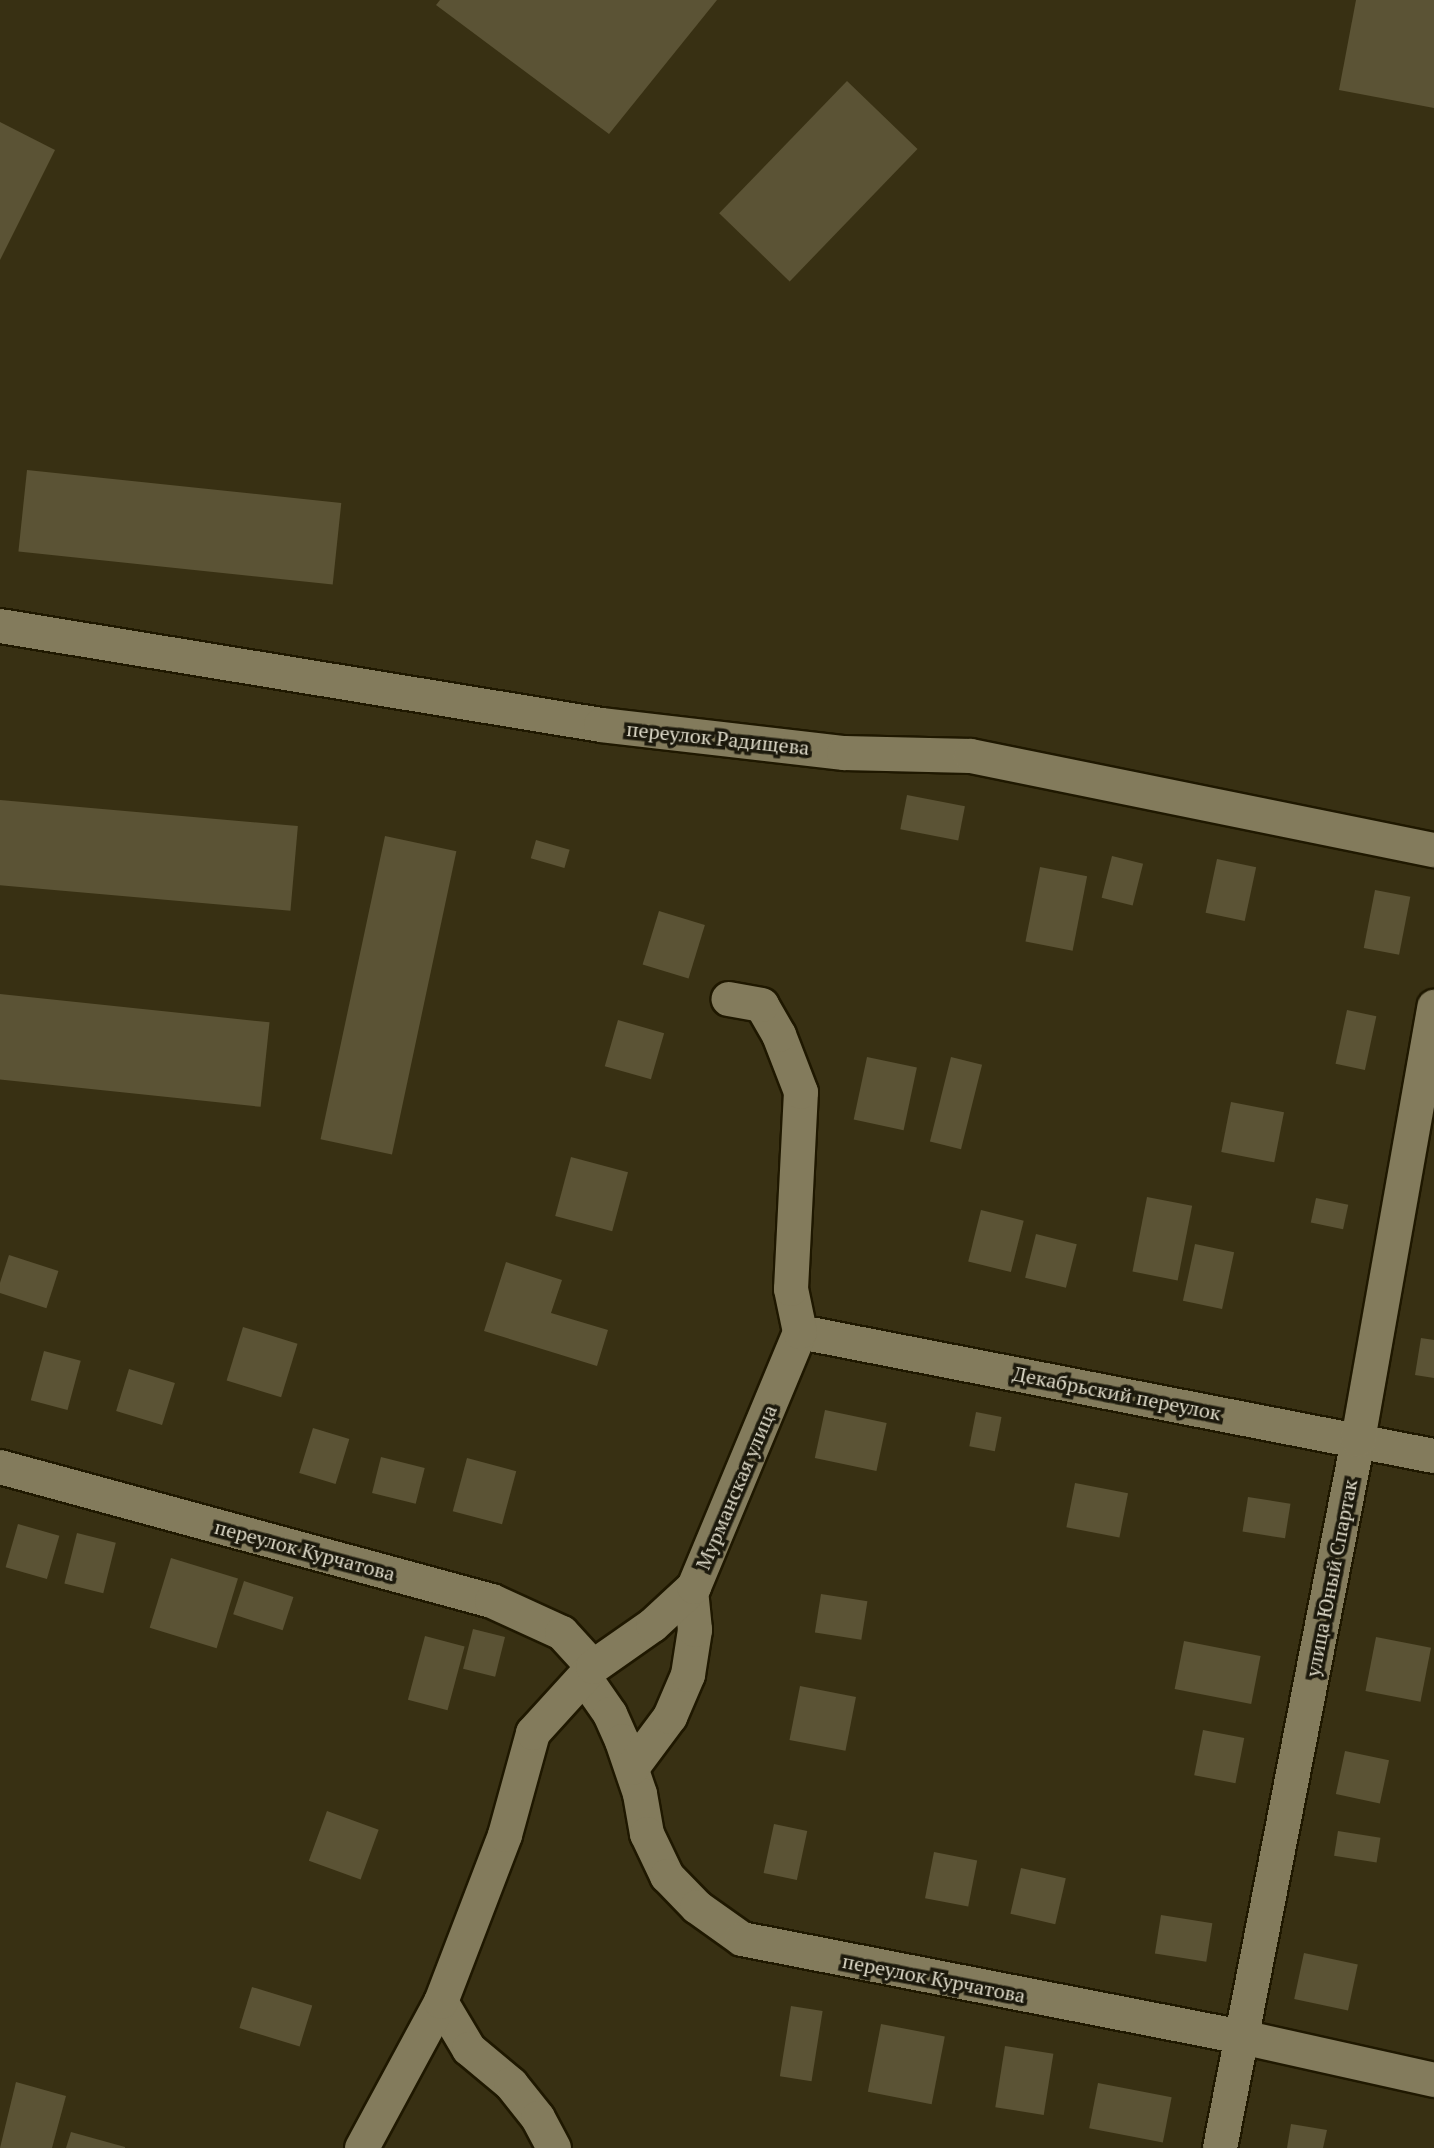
<!DOCTYPE html>
<html>
<head>
<meta charset="utf-8">
<style>
  body { margin:0 }
  #map { position:relative; width:1434px; height:2148px; overflow:hidden; background:#383013; font-family:"PT Serif",serif }
  div>[style] { position:absolute }
  .building>* { inset:0; background:#5b5335; transform-origin:0 0 }
  .roads { filter:drop-shadow(2px 0 #1f1800) drop-shadow(-2px 0 #1f1800) drop-shadow(0 2px #1f1800) drop-shadow(0 -2px #1f1800) }
  .minor>* { height:34px; margin:-17px; padding:0 17px; transform-origin:17px; border-radius:17px; background:#837b5c }
  span { translate:-50% -50%; white-space:nowrap; text-align:center; line-height:1.15; -webkit-text-stroke:7px #1c190c; paint-order:stroke }
  .street-label { font-size:20px; color:#dedac9 }
</style>
</head>
<body>
<div id="map">
  <div class="building">
    <i style="clip-path:polygon(440px 0,717px 0,609px 134px,436px 5px)"></i>
    <i style="clip-path:polygon(1356px 0,1434px 0,1434px 108px,1339px 90px)"></i>
    <i style="left:847px;top:81px;width:98px;height:184px;rotate:44deg"></i>
    <i style="clip-path:polygon(0 122px,55px 150px,0 260px)"></i>
    <i style="left:27px;top:470px;width:316px;height:82px;rotate:6deg"></i>
    <i style="left:907px;top:795px;width:59px;height:35px;rotate:11deg"></i>
    <i style="left:0;top:800px;width:299px;height:85px;rotate:5deg"></i>
    <i style="left:385px;top:836px;width:73px;height:310px;rotate:12deg"></i>
    <i style="left:536px;top:840px;width:35px;height:19px;rotate:16deg"></i>
    <i style="left:1112px;top:856px;width:32px;height:43px;rotate:14deg"></i>
    <i style="left:1217px;top:859px;width:40px;height:55px;rotate:12deg"></i>
    <i style="left:1040px;top:867px;width:48px;height:76px;rotate:11deg"></i>
    <i style="left:1375px;top:890px;width:36px;height:59px;rotate:11deg"></i>
    <i style="left:659px;top:911px;width:48px;height:56px;rotate:17deg"></i>
    <i style="left:0;top:994px;width:271px;height:85px;rotate:6deg"></i>
    <i style="left:1347px;top:1010px;width:30px;height:55px;rotate:12deg"></i>
    <i style="left:618px;top:1020px;width:48px;height:48px;rotate:16deg"></i>
    <i style="left:867px;top:1057px;width:51px;height:64px;rotate:12deg"></i>
    <i style="left:951px;top:1057px;width:32px;height:87px;rotate:14deg"></i>
    <i style="left:1231px;top:1102px;width:54px;height:51px;rotate:11deg"></i>
    <i style="left:571px;top:1157px;width:59px;height:61px;rotate:15deg"></i>
    <i style="left:1147px;top:1197px;width:46px;height:76px;rotate:11deg"></i>
    <i style="left:1316px;top:1198px;width:33px;height:25px;rotate:12deg"></i>
    <i style="left:981px;top:1210px;width:44px;height:53px;rotate:14deg"></i>
    <i style="left:1036px;top:1234px;width:42px;height:45px;rotate:14deg"></i>
    <i style="left:1195px;top:1244px;width:40px;height:58px;rotate:12deg"></i>
    <i style="left:9px;top:1255px;width:52px;height:39px;rotate:18deg"></i>
    <i style="clip-path:polygon(506px 1262px,562px 1280px,551px 1313px,608px 1330px,597px 1366px,484px 1331px)"></i>
    <i style="left:243px;top:1327px;width:57px;height:56px;rotate:17deg"></i>
    <i style="clip-path:polygon(1421px 1338px,1434px 1340px,1434px 1378px,1415px 1375px)"></i>
    <i style="left:44px;top:1351px;width:38px;height:51px;rotate:15deg"></i>
    <i style="left:129px;top:1369px;width:48px;height:44px;rotate:17deg"></i>
    <i style="left:825px;top:1410px;width:63px;height:49px;rotate:12deg"></i>
    <i style="left:976px;top:1412px;width:26px;height:35px;rotate:11deg"></i>
    <i style="left:313px;top:1428px;width:38px;height:47px;rotate:17deg"></i>
    <i style="left:381px;top:1457px;width:45px;height:37px;rotate:14deg"></i>
    <i style="left:467px;top:1458px;width:51px;height:55px;rotate:15deg"></i>
    <i style="left:1075px;top:1483px;width:54px;height:45px;rotate:11deg"></i>
    <i style="left:1248px;top:1497px;width:43px;height:35px;rotate:9deg"></i>
    <i style="left:18px;top:1524px;width:43px;height:45px;rotate:16deg"></i>
    <i style="left:77px;top:1533px;width:40px;height:52px;rotate:14deg"></i>
    <i style="left:171px;top:1558px;width:70px;height:73px;rotate:17deg"></i>
    <i style="left:244px;top:1581px;width:52px;height:35px;rotate:18deg"></i>
    <i style="left:821px;top:1594px;width:47px;height:39px;rotate:9deg"></i>
    <i style="left:473px;top:1629px;width:33px;height:41px;rotate:14deg"></i>
    <i style="left:425px;top:1636px;width:41px;height:66px;rotate:15deg"></i>
    <i style="left:1376px;top:1637px;width:56px;height:55px;rotate:11deg"></i>
    <i style="left:1184px;top:1641px;width:78px;height:49px;rotate:11deg"></i>
    <i style="left:800px;top:1686px;width:57px;height:55px;rotate:11deg"></i>
    <i style="left:1203px;top:1730px;width:42px;height:46px;rotate:11deg"></i>
    <i style="left:1345px;top:1751px;width:45px;height:44px;rotate:12deg"></i>
    <i style="left:327px;top:1811px;width:55px;height:53px;rotate:20deg"></i>
    <i style="left:774px;top:1824px;width:34px;height:50px;rotate:12deg"></i>
    <i style="left:1338px;top:1831px;width:43px;height:25px;rotate:9deg"></i>
    <i style="left:934px;top:1852px;width:44px;height:47px;rotate:11deg"></i>
    <i style="left:1021px;top:1868px;width:46px;height:47px;rotate:13deg"></i>
    <i style="left:1161px;top:1915px;width:52px;height:39px;rotate:9deg"></i>
    <i style="left:1304px;top:1953px;width:55px;height:47px;rotate:12deg"></i>
    <i style="left:252px;top:1987px;width:63px;height:43px;rotate:17deg"></i>
    <i style="left:791px;top:2006px;width:32px;height:71px;rotate:9deg"></i>
    <i style="left:881px;top:2024px;width:65px;height:69px;rotate:11deg"></i>
    <i style="left:1005px;top:2046px;width:49px;height:62px;rotate:9deg"></i>
    <i style="clip-path:polygon(16px 2082px,66px 2096px,52px 2148px,0 2148px)"></i>
    <i style="left:1098px;top:2083px;width:75px;height:46px;rotate:11deg"></i>
    <i style="clip-path:polygon(1291px 2124px,1327px 2130px,1323px 2148px,1287px 2148px)"></i>
    <i style="clip-path:polygon(71px 2132px,125px 2147px,125px 2148px,66px 2148px)"></i>
  </div>
  <div class="roads">
    <div class="minor">
      <i style="left:0;top:626px;width:609px;rotate:9.35deg"></i>
      <i style="left:601px;top:725px;width:245px;rotate:6.6deg"></i>
      <i style="left:844px;top:753px;width:127px;rotate:1.4deg"></i>
      <i style="left:971px;top:756px;width:472px;rotate:11.5deg"></i>
      <i style="left:800px;top:1332px;width:646px;rotate:11.07deg"></i>
      <i style="left:0;top:1467px;width:510px;rotate:15.24deg"></i>
      <i style="left:492px;top:1601px;width:77px;rotate:24.6deg"></i>
      <i style="left:562px;top:1633px;width:46px;rotate:47.6deg"></i>
      <i style="left:585px;top:1678px;width:44px;rotate:55.2deg"></i>
      <i style="left:610px;top:1714px;width:30px;rotate:66deg"></i>
      <i style="left:622px;top:1741px;width:56px;rotate:71.2deg"></i>
      <i style="left:640px;top:1794px;width:41px;rotate:80.1deg"></i>
      <i style="left:647px;top:1834px;width:47px;rotate:64.5deg"></i>
      <i style="left:667px;top:1876px;width:43px;rotate:45.9deg"></i>
      <i style="left:697px;top:1907px;width:55px;rotate:35.4deg"></i>
      <i style="left:742px;top:1939px;width:510px;rotate:11.09deg"></i>
      <i style="left:1242px;top:2037px;width:197px;rotate:12.6deg"></i>
      <i style="left:632px;top:1768px;width:64px;rotate:-53.3deg"></i>
      <i style="left:670px;top:1717px;width:46px;rotate:-66.8deg"></i>
      <i style="left:688px;top:1675px;width:46px;rotate:-81.2deg"></i>
      <i style="left:695px;top:1630px;width:40px;rotate:-95.7deg"></i>
      <i style="left:441px;top:2002px;width:55px;rotate:59.2deg"></i>
      <i style="left:469px;top:2049px;width:55px;rotate:39.8deg"></i>
      <i style="left:511px;top:2084px;width:43px;rotate:51.5deg"></i>
      <i style="left:538px;top:2118px;width:34px;rotate:62deg"></i>
      <i style="left:362px;top:2148px;width:166px;rotate:-61.6deg"></i>
      <i style="left:441px;top:2002px;width:179px;rotate:-69deg"></i>
      <i style="left:505px;top:1835px;width:106px;rotate:-74.6deg"></i>
      <i style="left:533px;top:1733px;width:89px;rotate:-47.7deg"></i>
      <i style="left:593px;top:1667px;width:73px;rotate:-35deg"></i>
      <i style="left:653px;top:1625px;width:56px;rotate:-42.8deg"></i>
      <i style="left:694px;top:1587px;width:276px;rotate:-67.4deg"></i>
      <i style="left:800px;top:1332px;width:44px;rotate:-101.8deg"></i>
      <i style="left:791px;top:1289px;width:197px;rotate:-87.1deg"></i>
      <i style="left:801px;top:1092px;width:61px;rotate:-111.1deg"></i>
      <i style="left:779px;top:1035px;width:34px;rotate:-120deg"></i>
      <i style="left:762px;top:1005px;width:34px;rotate:-170deg"></i>
      <i style="left:1220px;top:2148px;width:721px;rotate:-78.97deg"></i>
      <i style="left:1358px;top:1440px;width:440px;rotate:-80deg"></i>
    </div>
  </div>
  <div class="street-label">
    <span style="left:718px;top:738px;rotate:6deg">переулок Радищева</span>
    <span style="left:1117px;top:1393px;rotate:11deg">Декабрьский переулок</span>
    <span style="left:736px;top:1487px;rotate:-67deg">Мурманская улица</span>
    <span style="left:305px;top:1550px;rotate:15deg">переулок Курчатова</span>
    <span style="left:1331px;top:1578px;rotate:-79deg">улица Юный Спартак</span>
    <span style="left:934px;top:1978px;rotate:11deg">переулок Курчатова</span>
  </div>
</div>
</body>
</html>
